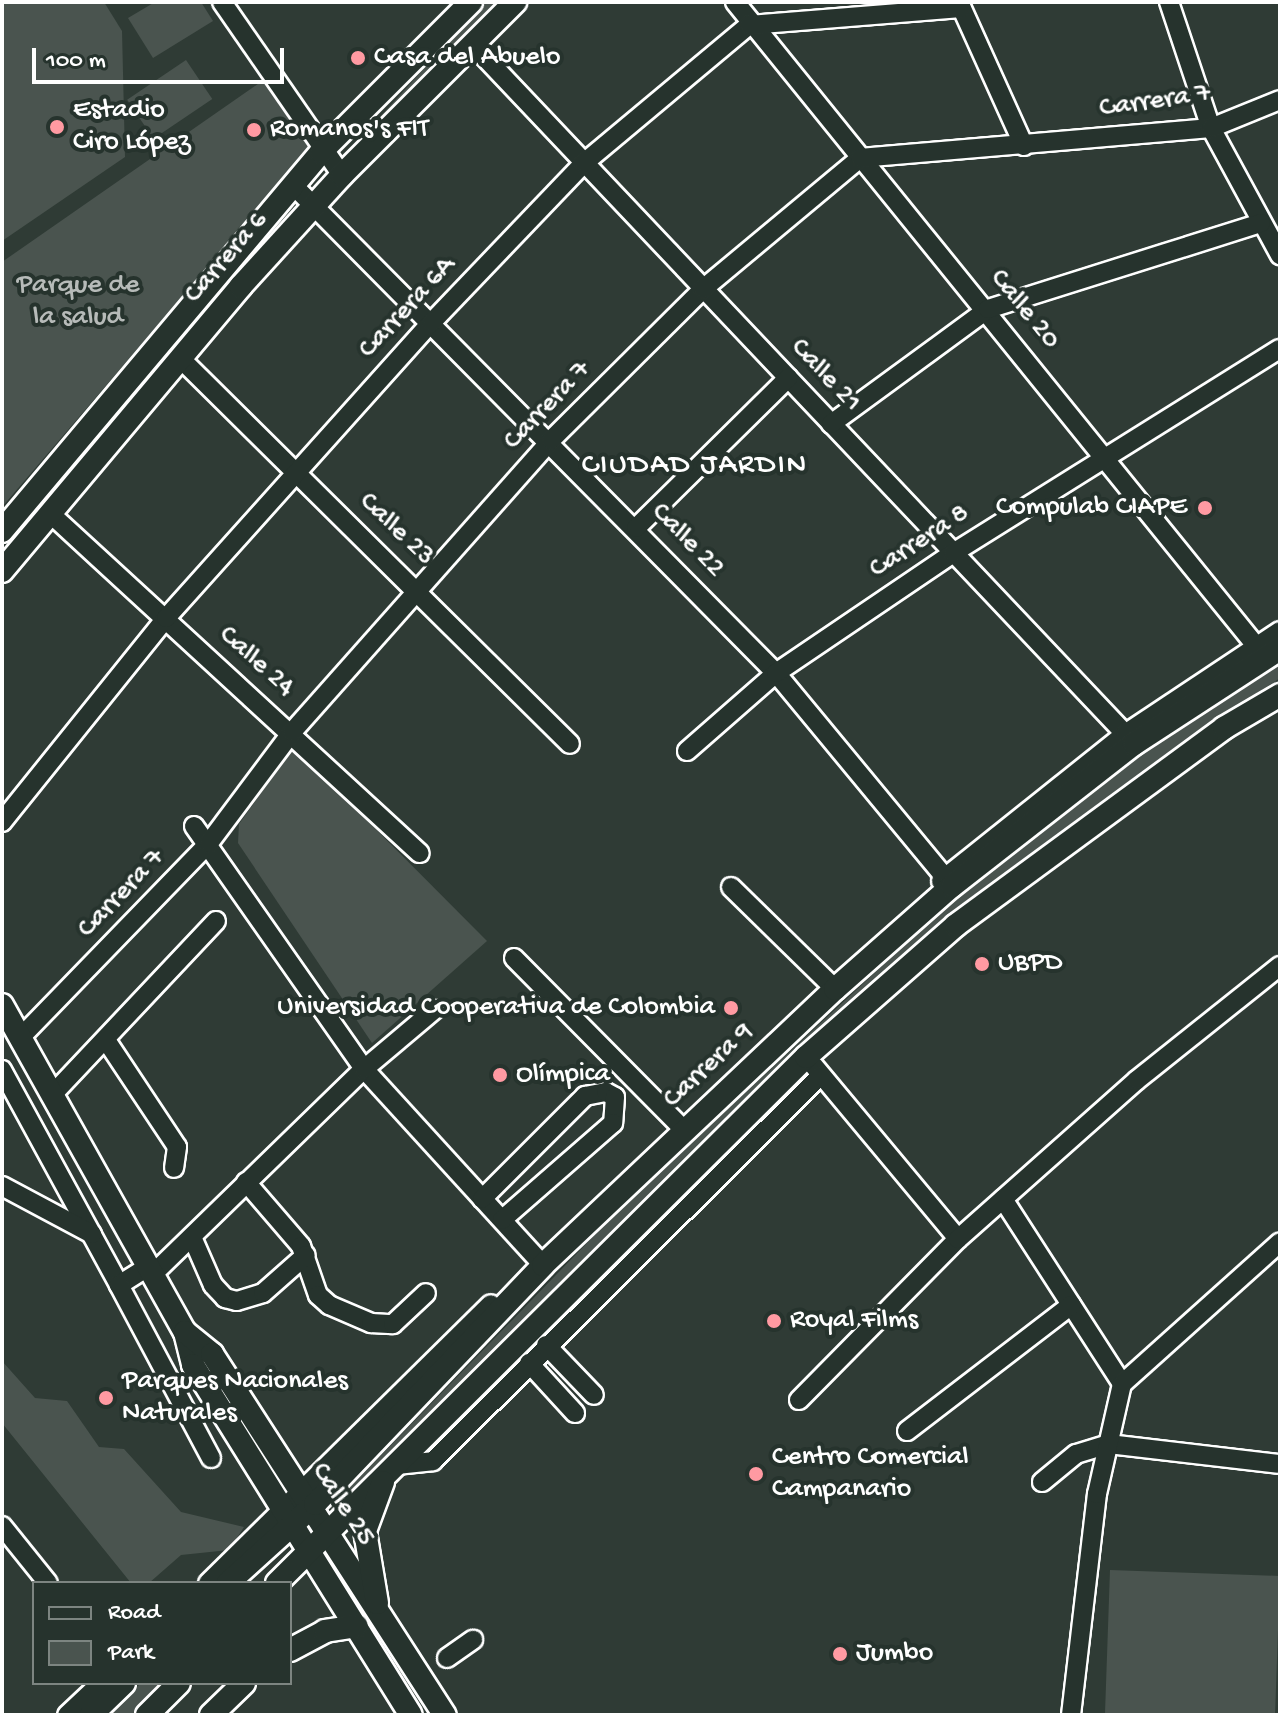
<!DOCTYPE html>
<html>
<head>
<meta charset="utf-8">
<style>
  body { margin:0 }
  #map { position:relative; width:1282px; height:1717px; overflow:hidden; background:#2f3b35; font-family:"Gochi Hand",sans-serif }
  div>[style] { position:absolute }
  .green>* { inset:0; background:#4a544f; transform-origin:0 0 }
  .roads { filter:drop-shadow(2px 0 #fff) drop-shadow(-2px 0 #fff) drop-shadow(0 2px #fff) drop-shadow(0 -2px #fff) }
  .minor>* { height:18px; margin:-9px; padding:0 9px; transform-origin:9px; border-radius:9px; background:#26332d }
  .major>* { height:22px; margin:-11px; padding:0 11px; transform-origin:11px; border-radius:11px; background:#26332d }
  .dots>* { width:22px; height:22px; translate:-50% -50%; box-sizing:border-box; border:4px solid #26332d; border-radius:50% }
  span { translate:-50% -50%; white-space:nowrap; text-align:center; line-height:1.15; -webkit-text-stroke:8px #26332d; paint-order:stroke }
  .poi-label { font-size:28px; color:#fff }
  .left { translate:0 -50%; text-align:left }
  .right { translate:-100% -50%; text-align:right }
  .street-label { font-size:28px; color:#fff }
  .park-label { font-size:28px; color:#b7bbb9 }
  .neighbourhood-label { font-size:30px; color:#fff; letter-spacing:2px }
  .frame { position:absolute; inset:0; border:4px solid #fff; pointer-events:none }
  .legend { position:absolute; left:32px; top:1581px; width:260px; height:104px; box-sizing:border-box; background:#26332d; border:2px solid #7d8581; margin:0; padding:10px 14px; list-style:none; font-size:24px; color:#fff }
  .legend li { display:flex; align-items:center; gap:16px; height:40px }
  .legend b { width:40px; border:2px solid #7d8581 }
  .scale { position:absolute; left:32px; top:48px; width:252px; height:36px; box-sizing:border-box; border:4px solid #fff; border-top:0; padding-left:10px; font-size:24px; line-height:28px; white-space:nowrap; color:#fff; -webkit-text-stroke:6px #26332d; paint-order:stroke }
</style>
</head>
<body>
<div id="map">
  <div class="green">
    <i style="clip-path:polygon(2px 2px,104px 2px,122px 31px,125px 157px,2px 241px)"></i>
    <i style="clip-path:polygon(155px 2px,201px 2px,213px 21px,153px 58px,128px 18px)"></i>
    <i style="clip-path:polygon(485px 2px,496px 2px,341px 167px,337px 164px)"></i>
    <i style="left:186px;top:60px;width:47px;height:71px;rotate:56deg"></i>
    <i style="clip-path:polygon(265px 79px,312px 152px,258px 208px,2px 507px,2px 262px)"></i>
    <i style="clip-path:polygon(1280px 661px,1280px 678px,1176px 747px,958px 910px,339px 1515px,330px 1508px,617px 1212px,951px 902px,1166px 736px)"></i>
    <i style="clip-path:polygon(294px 747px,487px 941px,372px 1043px,238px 843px,239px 824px)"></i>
    <i style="clip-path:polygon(2px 1361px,35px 1398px,67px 1401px,99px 1447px,124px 1449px,181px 1512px,244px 1527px,229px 1550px,181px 1555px,149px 1583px,131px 1583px,2px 1423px)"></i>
    <i style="left:1110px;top:1570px;width:170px;height:145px;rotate:2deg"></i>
    <i style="clip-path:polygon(141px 1683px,166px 1683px,133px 1715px,108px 1715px)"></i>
  </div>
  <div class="roads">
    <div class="minor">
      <i style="left:222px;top:2px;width:211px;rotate:55.3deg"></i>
      <i style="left:735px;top:2px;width:836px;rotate:51.02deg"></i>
      <i style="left:959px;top:2px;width:158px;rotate:65.7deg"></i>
      <i style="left:1169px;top:2px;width:133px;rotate:71.6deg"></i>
      <i style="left:1211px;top:128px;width:145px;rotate:61.5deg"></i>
      <i style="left:475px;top:47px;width:957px;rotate:46.57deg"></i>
      <i style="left:293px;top:185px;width:687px;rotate:45.3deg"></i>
      <i style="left:776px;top:673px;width:276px;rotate:50.4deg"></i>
      <i style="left:181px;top:359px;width:547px;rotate:44.7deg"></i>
      <i style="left:831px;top:424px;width:195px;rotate:-36.2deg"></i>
      <i style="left:988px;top:309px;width:286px;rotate:-17.5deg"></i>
      <i style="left:53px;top:516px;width:498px;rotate:42.6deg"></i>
      <i style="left:636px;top:528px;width:214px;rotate:-44.6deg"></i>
      <i style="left:687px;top:751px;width:118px;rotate:-41.2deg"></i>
      <i style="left:776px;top:673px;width:214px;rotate:-34.1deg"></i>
      <i style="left:953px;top:553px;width:385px;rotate:-32deg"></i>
      <i style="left:2px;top:822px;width:262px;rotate:-51.2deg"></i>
      <i style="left:166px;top:618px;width:398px;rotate:-48.1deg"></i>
      <i style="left:432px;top:322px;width:220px;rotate:-46.3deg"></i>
      <i style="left:584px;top:163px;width:215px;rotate:-39.9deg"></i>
      <i style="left:749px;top:25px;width:213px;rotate:-4.6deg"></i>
      <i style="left:194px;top:826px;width:297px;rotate:55deg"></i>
      <i style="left:364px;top:1069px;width:265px;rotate:47.6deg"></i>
      <i style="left:941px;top:881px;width:236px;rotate:-38.6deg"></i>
      <i style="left:1125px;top:734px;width:186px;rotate:-33.6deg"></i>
      <i style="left:731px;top:887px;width:146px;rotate:44.4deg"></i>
      <i style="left:514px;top:958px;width:243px;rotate:45.3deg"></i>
      <i style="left:20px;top:1038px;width:272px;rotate:-45.9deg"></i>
      <i style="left:209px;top:843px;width:139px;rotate:-53.2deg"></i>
      <i style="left:292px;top:732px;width:390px;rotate:-48.4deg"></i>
      <i style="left:551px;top:440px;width:214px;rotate:-44.8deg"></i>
      <i style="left:703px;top:289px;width:204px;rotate:-39.8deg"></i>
      <i style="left:860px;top:158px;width:352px;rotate:-4.9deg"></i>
      <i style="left:1211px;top:128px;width:74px;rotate:-22.1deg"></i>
      <i style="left:106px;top:1040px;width:128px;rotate:56.4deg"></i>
      <i style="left:177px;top:1147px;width:21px;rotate:98deg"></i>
      <i style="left:814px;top:1066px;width:225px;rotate:50.2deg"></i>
      <i style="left:2px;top:1070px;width:245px;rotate:61.4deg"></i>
      <i style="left:119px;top:1285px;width:34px;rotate:-32deg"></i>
      <i style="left:52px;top:1095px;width:239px;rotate:-46.7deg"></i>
      <i style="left:246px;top:1182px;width:84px;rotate:49.3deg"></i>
      <i style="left:301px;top:1246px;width:52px;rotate:70.9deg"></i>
      <i style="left:318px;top:1295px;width:15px;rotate:42deg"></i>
      <i style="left:329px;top:1305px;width:46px;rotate:23.2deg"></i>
      <i style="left:371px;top:1323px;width:22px;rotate:3deg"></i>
      <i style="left:393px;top:1324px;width:45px;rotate:-43.2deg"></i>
      <i style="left:2px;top:1186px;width:102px;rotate:28.1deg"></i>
      <i style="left:482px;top:1199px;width:146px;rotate:-45deg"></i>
      <i style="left:585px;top:1096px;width:21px;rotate:-11deg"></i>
      <i style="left:606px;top:1092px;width:10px;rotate:29deg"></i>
      <i style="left:615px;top:1097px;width:26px;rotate:94deg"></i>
      <i style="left:613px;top:1123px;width:147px;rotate:138.9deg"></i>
      <i style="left:1003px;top:1199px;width:220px;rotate:57.2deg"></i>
      <i style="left:192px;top:1237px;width:52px;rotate:66.4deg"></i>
      <i style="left:213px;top:1285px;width:18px;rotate:47deg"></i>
      <i style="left:225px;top:1298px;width:12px;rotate:14deg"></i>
      <i style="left:237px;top:1301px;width:27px;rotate:-17deg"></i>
      <i style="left:263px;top:1293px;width:57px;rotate:-41.5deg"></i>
      <i style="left:153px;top:1274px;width:294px;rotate:-44.2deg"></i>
      <i style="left:364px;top:1069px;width:92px;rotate:-40.1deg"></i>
      <i style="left:119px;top:1285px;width:196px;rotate:62deg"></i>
      <i style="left:546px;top:1345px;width:69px;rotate:46.2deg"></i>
      <i style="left:529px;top:1363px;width:68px;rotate:47.4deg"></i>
      <i style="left:799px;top:1400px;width:226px;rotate:-45.4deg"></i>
      <i style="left:958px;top:1239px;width:239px;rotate:-41.6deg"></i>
      <i style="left:1137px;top:1080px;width:183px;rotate:-38.6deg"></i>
      <i style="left:907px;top:1431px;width:207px;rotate:-37.5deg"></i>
      <i style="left:396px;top:1465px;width:37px;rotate:-6deg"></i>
      <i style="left:433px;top:1461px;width:547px;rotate:-44.85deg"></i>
      <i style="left:1042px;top:1482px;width:44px;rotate:-39.5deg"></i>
      <i style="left:1076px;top:1454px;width:34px;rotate:-17deg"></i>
      <i style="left:1109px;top:1444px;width:170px;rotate:6.7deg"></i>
      <i style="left:2px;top:1526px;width:73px;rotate:51.1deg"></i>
      <i style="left:208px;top:1583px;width:397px;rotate:-44.6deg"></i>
      <i style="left:447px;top:1658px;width:32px;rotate:-35deg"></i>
      <i style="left:67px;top:1715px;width:47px;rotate:-43.3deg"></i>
      <i style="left:1071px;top:1715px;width:223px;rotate:-83.3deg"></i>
      <i style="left:1097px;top:1494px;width:113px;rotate:-77.2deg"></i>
      <i style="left:1122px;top:1384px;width:212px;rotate:-41.9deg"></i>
    </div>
    <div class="major">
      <i style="left:2px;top:531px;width:495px;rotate:-49.9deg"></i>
      <i style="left:321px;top:152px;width:212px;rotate:-45deg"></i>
      <i style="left:2px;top:571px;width:372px;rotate:-50deg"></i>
      <i style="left:241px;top:286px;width:150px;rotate:-47.7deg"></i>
      <i style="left:342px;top:175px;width:245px;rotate:-45deg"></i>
      <i style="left:2px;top:1005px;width:375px;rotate:60.8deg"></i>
      <i style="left:185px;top:1332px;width:34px;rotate:76deg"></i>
      <i style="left:193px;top:1365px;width:412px;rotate:58.1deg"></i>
      <i style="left:185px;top:1332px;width:35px;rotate:39deg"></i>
      <i style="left:212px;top:1354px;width:430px;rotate:57.2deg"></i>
      <i style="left:228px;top:1583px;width:118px;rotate:-42.2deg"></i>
      <i style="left:315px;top:1504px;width:330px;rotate:-46.3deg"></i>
      <i style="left:543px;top:1265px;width:402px;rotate:-43.4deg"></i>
      <i style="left:835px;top:989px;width:156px;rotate:-41.4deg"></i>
      <i style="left:952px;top:886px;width:231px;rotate:-38deg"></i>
      <i style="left:1134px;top:744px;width:174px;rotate:-33.1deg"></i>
      <i style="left:277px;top:1583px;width:746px;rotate:-44.84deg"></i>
      <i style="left:806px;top:1057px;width:200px;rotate:-41.3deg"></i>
      <i style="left:956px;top:925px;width:333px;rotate:-36.3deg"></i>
      <i style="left:1224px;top:728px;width:65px;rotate:-30.5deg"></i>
      <i style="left:377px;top:1603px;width:73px;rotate:-99.5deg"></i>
      <i style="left:365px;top:1531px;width:52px;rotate:-69.8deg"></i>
      <i style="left:290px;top:1650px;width:40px;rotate:-28deg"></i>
      <i style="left:325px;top:1631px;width:32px;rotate:-9deg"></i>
      <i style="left:91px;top:1715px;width:46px;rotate:-44.1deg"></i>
      <i style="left:147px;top:1715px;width:45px;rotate:-45deg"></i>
      <i style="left:211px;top:1715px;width:46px;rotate:-44.1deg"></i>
    </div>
  </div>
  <div class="dots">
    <i style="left:358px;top:58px;background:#ff9aa2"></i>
    <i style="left:57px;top:127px;background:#ff9aa2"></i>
    <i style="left:254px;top:130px;background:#ff9aa2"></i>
    <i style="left:1205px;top:508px;background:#ff9aa2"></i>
    <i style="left:982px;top:964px;background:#ff9aa2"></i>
    <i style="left:731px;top:1008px;background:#ff9aa2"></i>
    <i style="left:500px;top:1075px;background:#ff9aa2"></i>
    <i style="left:774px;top:1321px;background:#ff9aa2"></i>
    <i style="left:106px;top:1398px;background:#ff9aa2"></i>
    <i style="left:756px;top:1474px;background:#ff9aa2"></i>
    <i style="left:840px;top:1654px;background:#ff9aa2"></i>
  </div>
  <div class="poi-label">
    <span class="left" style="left:374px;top:58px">Casa del Abuelo</span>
    <span class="left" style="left:73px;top:127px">Estadio<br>Ciro López</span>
    <span class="left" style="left:270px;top:130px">Romanos's FIT</span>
    <span class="right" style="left:1187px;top:508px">Compulab CIAPE</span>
    <span class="left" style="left:998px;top:964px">UBPD</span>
    <span class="right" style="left:715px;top:1008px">Universidad Cooperativa de Colombia</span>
    <span class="left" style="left:516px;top:1075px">Olímpica</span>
    <span class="left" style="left:790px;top:1321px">Royal Films</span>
    <span class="left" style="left:122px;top:1398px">Parques Nacionales<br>Naturales</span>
    <span class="left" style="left:772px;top:1474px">Centro Comercial<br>Campanario</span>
    <span class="left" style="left:856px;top:1654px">Jumbo</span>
  </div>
  <div class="street-label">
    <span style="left:1155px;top:102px;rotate:-8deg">Carrera 7</span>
    <span style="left:227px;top:258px;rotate:-49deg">Carrera 6</span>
    <span style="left:408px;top:308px;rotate:-47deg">Carrera 6A</span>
    <span style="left:1024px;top:310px;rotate:51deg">Calle 20</span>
    <span style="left:825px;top:376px;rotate:47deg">Calle 21</span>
    <span style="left:548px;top:406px;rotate:-46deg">Carrera 7</span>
    <span style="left:396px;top:530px;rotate:44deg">Calle 23</span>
    <span style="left:687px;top:541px;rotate:46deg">Calle 22</span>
    <span style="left:920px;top:542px;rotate:-33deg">Carrera 8</span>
    <span style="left:256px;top:662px;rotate:42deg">Calle 24</span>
    <span style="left:122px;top:894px;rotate:-46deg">Carrera 7</span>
    <span style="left:709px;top:1066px;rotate:-43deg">Carrera 9</span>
    <span style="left:342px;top:1505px;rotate:57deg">Calle 25</span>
  </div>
  <div class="park-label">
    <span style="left:78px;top:302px">Parque de<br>la salud</span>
  </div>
  <div class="neighbourhood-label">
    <span style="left:695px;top:467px">CIUDAD JARDIN</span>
  </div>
  <div class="frame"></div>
  <ul class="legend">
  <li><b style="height:10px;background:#26332d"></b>Road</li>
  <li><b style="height:22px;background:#4a544f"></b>Park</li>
  </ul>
  <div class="scale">100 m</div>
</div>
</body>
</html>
